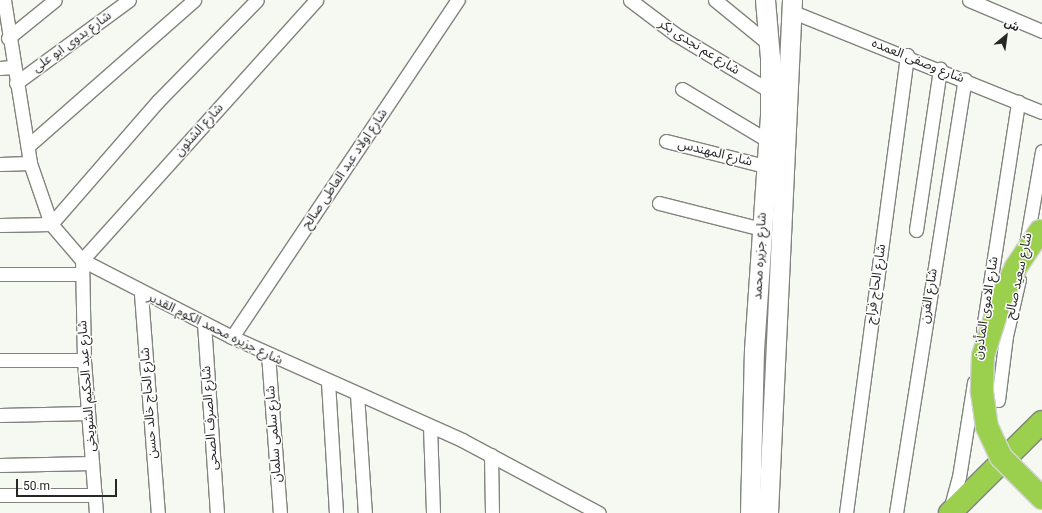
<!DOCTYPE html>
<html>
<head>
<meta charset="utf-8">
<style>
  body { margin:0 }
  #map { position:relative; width:1042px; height:513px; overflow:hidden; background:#f5f9f1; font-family:Roboto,"Noto Sans Arabic",sans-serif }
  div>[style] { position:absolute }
  .roads { filter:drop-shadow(1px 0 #81847d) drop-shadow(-1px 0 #81847d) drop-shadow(0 1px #81847d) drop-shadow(0 -1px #81847d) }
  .street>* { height:13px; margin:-6.5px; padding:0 6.5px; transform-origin:6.5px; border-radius:6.5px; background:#fff }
  .secondary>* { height:19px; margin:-9.5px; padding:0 9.5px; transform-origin:9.5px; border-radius:9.5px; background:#fff }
  .highway>* { height:22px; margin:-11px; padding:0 11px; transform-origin:11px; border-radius:11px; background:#9bd04e }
  .bridges { filter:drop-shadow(1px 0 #d4d4d4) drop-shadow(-1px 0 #d4d4d4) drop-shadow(0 1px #d4d4d4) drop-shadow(0 -1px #d4d4d4) }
  .highway-bridge>* { height:22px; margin:-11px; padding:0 11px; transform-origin:11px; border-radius:11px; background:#9bd04e }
  span { translate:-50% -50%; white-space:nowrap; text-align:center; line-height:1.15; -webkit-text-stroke:3px #fff; paint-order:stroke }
  .street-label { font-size:13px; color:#272826 }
  .north { position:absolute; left:986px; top:16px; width:40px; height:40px; -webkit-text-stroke:3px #fff; paint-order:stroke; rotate:29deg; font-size:11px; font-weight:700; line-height:16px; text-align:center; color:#272826 }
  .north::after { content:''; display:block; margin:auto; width:14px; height:18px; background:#272826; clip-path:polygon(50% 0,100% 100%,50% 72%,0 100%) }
  .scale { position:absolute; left:16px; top:479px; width:101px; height:18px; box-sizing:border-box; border:2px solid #272826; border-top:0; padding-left:5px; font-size:12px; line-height:14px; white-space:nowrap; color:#272826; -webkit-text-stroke:3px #fff; paint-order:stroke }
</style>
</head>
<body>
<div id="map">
  <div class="roads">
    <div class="street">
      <i style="left:4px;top:0;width:165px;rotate:80.9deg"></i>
      <i style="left:30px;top:163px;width:65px;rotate:71deg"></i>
      <i style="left:51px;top:224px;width:48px;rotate:49.3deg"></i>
      <i style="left:82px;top:260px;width:169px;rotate:27.2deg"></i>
      <i style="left:232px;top:337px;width:252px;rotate:24.1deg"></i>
      <i style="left:462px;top:440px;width:155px;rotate:28.1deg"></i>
      <i style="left:630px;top:0;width:56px;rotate:37.1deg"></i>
      <i style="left:675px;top:34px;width:111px;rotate:31deg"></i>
      <i style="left:715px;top:0;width:70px;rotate:39.2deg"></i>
      <i style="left:969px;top:0;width:79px;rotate:23deg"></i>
      <i style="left:793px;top:12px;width:268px;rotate:21.9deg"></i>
      <i style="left:8px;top:38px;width:60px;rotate:-39deg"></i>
      <i style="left:0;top:68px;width:12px;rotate:-5deg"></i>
      <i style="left:16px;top:83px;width:140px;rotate:-36.3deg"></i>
      <i style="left:682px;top:89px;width:99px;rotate:31deg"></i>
      <i style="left:666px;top:141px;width:102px;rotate:14.2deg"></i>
      <i style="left:29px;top:145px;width:220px;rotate:-41.3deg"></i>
      <i style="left:0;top:164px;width:30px;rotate:-2deg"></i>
      <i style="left:659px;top:203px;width:106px;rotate:14.2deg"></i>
      <i style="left:0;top:225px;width:51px;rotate:-1.1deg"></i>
      <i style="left:51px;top:224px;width:163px;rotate:-49deg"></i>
      <i style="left:158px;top:101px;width:141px;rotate:-45.6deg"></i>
      <i style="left:916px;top:230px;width:163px;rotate:-81.5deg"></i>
      <i style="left:1026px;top:244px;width:94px;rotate:-80.2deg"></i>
      <i style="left:0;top:274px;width:80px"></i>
      <i style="left:141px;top:294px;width:220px;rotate:85.6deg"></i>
      <i style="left:204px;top:323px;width:190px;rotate:86.1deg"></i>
      <i style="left:983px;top:329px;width:230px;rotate:-81.2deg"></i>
      <i style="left:232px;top:337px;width:406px;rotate:-56.2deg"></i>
      <i style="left:268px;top:354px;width:159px;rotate:85.7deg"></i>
      <i style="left:0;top:360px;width:84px"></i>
      <i style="left:328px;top:382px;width:131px;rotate:86.5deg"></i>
      <i style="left:357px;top:394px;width:119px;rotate:86.2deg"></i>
      <i style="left:998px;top:400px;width:64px;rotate:-82.9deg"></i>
      <i style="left:1006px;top:336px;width:58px;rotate:-77.2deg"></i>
      <i style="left:0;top:415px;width:88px;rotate:-1.3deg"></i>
      <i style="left:430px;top:426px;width:87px;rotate:88deg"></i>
      <i style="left:491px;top:455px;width:58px;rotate:89deg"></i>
      <i style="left:0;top:465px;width:92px;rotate:-1.2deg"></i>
      <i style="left:0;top:495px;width:95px"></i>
      <i style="left:950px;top:510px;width:34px;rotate:-75deg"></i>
      <i style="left:959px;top:477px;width:96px;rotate:-81deg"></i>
      <i style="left:96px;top:513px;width:153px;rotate:-94.5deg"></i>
      <i style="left:84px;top:360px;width:100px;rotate:-91.1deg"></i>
      <i style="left:82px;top:260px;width:350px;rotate:-48deg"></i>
      <i style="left:846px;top:513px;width:462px;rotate:-82.4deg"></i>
      <i style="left:896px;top:513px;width:439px;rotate:-81deg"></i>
    </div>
    <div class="secondary">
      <i style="left:750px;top:513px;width:163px;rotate:-88.6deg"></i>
      <i style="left:754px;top:350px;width:236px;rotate:-86.1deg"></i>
      <i style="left:770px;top:115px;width:57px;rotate:-90deg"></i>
      <i style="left:770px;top:58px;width:58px;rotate:-94.9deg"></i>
      <i style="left:768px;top:513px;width:514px;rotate:-87.32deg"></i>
    </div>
    <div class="highway">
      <i style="left:950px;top:513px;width:129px;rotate:-44.7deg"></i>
    </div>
  </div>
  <div class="bridges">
    <div class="highway-bridge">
      <i style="left:1040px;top:231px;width:43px;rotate:123.7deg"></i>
      <i style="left:1016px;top:267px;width:38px;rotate:115deg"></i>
      <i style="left:1000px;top:302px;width:57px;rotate:107.5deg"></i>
      <i style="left:983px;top:356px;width:36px;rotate:92deg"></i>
      <i style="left:982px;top:392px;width:35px;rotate:82deg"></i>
      <i style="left:987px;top:427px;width:33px;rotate:65deg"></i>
      <i style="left:1001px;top:457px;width:58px;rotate:45deg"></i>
    </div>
  </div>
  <div class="street-label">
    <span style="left:72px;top:42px;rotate:-36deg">شارع بدوى ابو على</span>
    <span style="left:699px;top:47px;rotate:32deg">شارع عم نجدى بكر</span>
    <span style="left:918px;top:61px;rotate:22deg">شارع وصفى العمده</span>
    <span style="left:199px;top:130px;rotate:-48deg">شارع الشئون</span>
    <span style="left:715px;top:153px;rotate:14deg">شارع المهندس</span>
    <span style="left:345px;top:169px;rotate:-56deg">شارع اولاد عبد العاطى صالح</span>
    <span style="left:760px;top:256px;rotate:-87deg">شارع جزيره محمد</span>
    <span style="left:1019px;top:276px;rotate:-78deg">شارع سعيد صالح</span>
    <span style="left:876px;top:284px;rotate:-82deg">شارع الحاج فراج</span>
    <span style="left:929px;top:296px;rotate:-81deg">شارع الفرن</span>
    <span style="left:986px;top:308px;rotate:-81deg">شارع الاموى المأذون</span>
    <span style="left:215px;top:329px;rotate:26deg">شارع جزيره محمد الكوم القدير</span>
    <span style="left:87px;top:386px;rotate:-94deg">شارع عبد الحكيم الشويخى</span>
    <span style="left:149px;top:403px;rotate:-94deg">شارع الحاج خالد حسن</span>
    <span style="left:210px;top:418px;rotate:-94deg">شارع الصرف الصحى</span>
    <span style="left:274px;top:434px;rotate:-94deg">شارع سلمى سلمان</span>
  </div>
  <div class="north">ش</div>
  <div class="scale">50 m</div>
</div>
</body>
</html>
